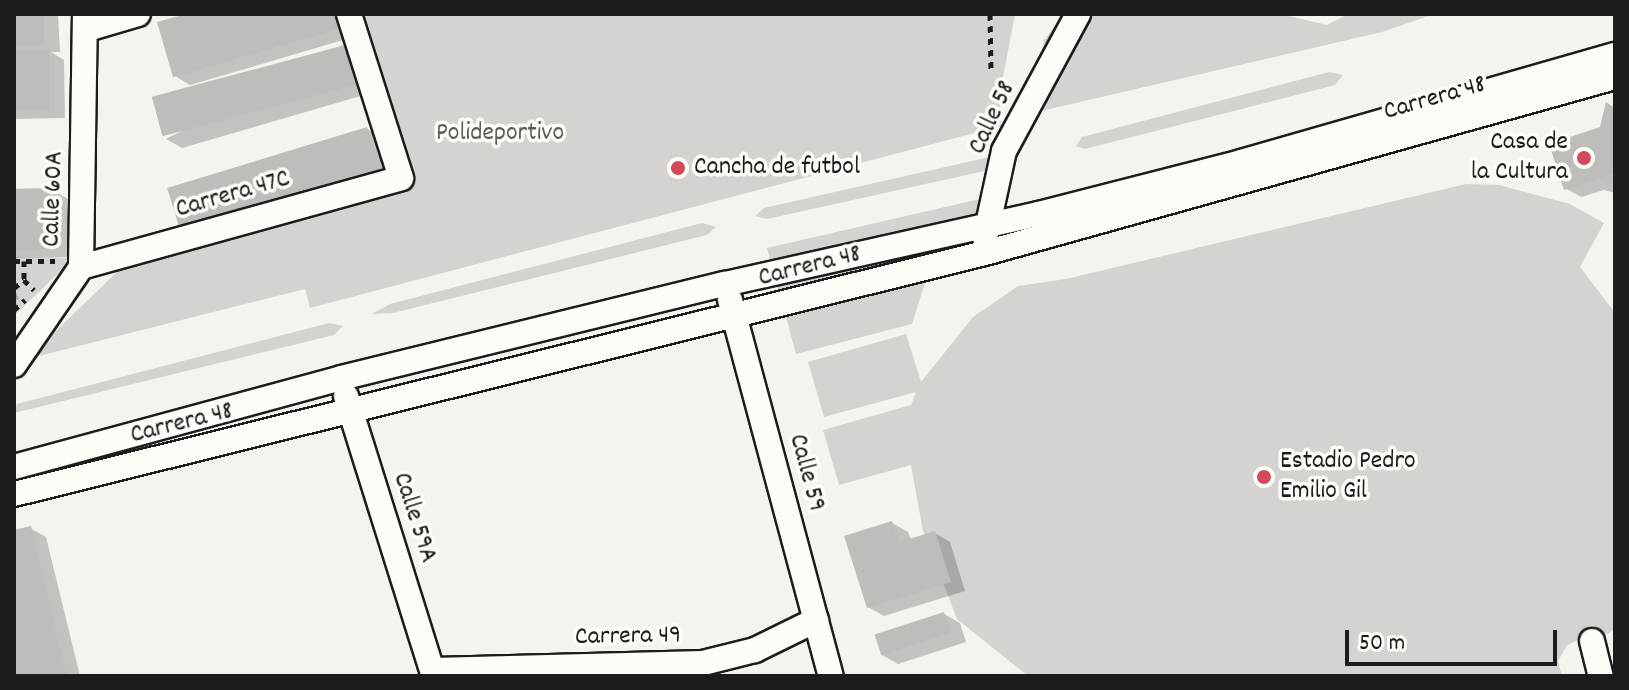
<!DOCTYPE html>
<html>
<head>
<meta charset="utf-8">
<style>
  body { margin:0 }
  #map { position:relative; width:1629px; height:690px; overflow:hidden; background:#f4f3ee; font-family:Dekko,sans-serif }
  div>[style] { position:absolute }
  .green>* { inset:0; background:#d4d3cf }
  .shadow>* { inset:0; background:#0003 }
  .building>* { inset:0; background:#bebdba; transform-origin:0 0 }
  .path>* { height:5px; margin-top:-2.5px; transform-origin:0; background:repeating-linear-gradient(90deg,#1c1c1c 0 6px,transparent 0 12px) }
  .roads { filter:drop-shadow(2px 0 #1c1c1c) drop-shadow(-2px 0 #1c1c1c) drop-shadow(0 2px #1c1c1c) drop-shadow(0 -2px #1c1c1c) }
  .street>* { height:24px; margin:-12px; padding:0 12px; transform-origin:12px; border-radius:12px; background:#fdfcf7 }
  .dots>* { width:22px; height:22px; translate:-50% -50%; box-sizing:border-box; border:4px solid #fdfcf7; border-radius:50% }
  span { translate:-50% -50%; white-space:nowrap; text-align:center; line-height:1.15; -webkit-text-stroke:7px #fdfcf7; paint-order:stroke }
  .street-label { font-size:26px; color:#1c1c1c }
  .park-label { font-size:26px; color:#5c5c5b }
  .poi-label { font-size:26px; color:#1c1c1c }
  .right { translate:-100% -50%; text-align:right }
  .left { translate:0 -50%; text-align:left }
  .frame { position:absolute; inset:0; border:16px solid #1c1c1c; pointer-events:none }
  .scale { position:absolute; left:1345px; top:630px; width:212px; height:36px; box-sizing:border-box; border:4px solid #1c1c1c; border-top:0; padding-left:10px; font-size:24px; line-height:28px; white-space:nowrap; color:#1c1c1c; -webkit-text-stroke:6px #fdfcf7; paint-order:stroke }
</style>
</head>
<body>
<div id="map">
  <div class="green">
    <i style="clip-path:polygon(342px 14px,1015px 14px,1000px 93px,1001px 126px,310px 308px,305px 289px,27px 359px,119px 270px,290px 222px,389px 187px)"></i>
    <i style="clip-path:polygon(1064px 14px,1280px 14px,1327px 25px,1348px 14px,1434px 14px,1382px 32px,1041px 111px,1036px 103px,1044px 40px)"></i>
    <i style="clip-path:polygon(1329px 72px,1343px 75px,1335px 85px,1085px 149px,1076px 146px,1082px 137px)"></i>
    <i style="clip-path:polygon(994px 156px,998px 168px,767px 219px,755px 216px,764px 208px)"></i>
    <i style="clip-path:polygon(1466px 184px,1499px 185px,1570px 204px,1604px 223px,1580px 267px,1615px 313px,1615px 629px,1595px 642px,1585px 637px,1567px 645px,1558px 661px,1562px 676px,1028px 676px,957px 619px,923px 531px,911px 465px,839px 485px,823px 430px,911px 405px,916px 392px,824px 417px,808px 362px,906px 334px,921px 382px,973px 317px,1018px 286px,1066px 279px)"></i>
    <i style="clip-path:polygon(997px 195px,929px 270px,912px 324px,796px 354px,767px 248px)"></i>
    <i style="clip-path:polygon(702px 223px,716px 227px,707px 235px,393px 313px,372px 314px,390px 304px)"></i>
    <i style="clip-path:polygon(14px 257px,74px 258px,14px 316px)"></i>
    <i style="clip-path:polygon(329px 323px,343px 326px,334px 335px,14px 413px,17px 404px)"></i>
  </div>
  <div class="shadow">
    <i style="clip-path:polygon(14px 14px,58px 14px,60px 52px,51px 52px,64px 60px,65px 118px,14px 119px)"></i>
    <i style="clip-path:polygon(193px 14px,350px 14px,357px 36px,190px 85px,175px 76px)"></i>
    <i style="clip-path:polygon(345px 47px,361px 56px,371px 93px,182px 148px,166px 139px)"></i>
    <i style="clip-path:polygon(1615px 110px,1615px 193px,1604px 190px,1581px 197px,1565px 188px)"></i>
    <i style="clip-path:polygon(367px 129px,383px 138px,395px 181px,196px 238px)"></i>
    <i style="clip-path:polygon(52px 190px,68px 199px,68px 257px,14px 258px,14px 191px)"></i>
    <i style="clip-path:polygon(14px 288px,19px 299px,14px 301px)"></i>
    <i style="clip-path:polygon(892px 523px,908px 532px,911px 540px,935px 533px,950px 542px,965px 591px,884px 616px,868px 607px)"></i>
    <i style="clip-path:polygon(30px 528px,46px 537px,80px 676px,14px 676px,14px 532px)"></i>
    <i style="clip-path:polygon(944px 614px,960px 623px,966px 642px,898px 664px,882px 655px)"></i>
  </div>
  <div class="building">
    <i style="left:14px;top:14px;width:30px;height:31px"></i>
    <i style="clip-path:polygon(186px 14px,338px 14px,342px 28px,173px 77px,157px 22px)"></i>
    <i style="left:345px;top:45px;width:41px;height:200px;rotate:75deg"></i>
    <i style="left:14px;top:49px;width:35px;height:62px"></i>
    <i style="clip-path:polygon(1606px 102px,1615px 108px,1615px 173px,1564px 190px,1549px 144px,1600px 127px)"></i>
    <i style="left:367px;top:127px;width:48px;height:209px;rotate:73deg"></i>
    <i style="left:52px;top:188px;width:61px;height:38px;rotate:89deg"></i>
    <i style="clip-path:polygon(892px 521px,899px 542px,935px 531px,951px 582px,867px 608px,844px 536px)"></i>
    <i style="clip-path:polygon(31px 526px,48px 597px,67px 676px,14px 676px,14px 530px)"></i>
    <i style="left:944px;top:612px;width:22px;height:73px;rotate:72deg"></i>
  </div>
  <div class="path">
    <i style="left:990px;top:14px;width:58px;rotate:89deg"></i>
    <i style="left:14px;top:261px;width:41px"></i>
    <i style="left:24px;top:261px;width:19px;rotate:90deg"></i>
    <i style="left:14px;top:288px;width:13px;rotate:-39deg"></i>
    <i style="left:24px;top:280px;width:14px;rotate:45deg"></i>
    <i style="left:14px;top:310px;width:15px;rotate:-42deg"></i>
  </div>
  <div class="roads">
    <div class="street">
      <i style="left:87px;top:29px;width:53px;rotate:-16.4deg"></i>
      <i style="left:985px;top:238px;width:89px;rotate:-77.7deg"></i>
      <i style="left:1004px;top:151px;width:156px;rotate:-61.6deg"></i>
      <i style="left:81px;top:267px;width:332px;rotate:-15.5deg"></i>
      <i style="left:401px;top:178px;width:172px;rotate:-107.6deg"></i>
      <i style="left:730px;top:300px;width:389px;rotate:75deg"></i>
      <i style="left:14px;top:365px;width:119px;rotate:-55.6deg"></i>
      <i style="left:81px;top:267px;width:253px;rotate:-89.1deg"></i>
      <i style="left:346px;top:396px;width:294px;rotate:72.6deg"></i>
      <i style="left:14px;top:467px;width:339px;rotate:-15.2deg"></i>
      <i style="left:341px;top:378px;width:395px;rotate:-13.8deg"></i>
      <i style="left:725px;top:284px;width:322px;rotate:-12.6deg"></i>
      <i style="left:1039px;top:214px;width:209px;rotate:-14.4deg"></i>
      <i style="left:1241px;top:162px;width:389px;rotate:-16deg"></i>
      <i style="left:14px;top:494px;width:1000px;rotate:-13.94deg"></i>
      <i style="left:985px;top:253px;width:654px;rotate:-15.61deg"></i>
      <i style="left:1592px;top:641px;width:36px;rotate:76deg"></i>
      <i style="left:433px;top:670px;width:270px;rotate:-1.5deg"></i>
      <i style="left:703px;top:663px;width:54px;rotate:-14deg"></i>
      <i style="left:755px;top:650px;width:68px;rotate:-26.2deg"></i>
    </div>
  </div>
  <div class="dots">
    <i style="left:1584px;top:158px;background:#d1495b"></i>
    <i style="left:678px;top:168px;background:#d1495b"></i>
    <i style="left:1264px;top:477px;background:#d1495b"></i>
  </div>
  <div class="street-label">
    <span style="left:1435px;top:99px;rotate:-16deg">Carrera 48</span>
    <span style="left:993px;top:118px;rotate:-65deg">Calle 58</span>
    <span style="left:233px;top:195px;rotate:-16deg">Carrera 47C</span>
    <span style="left:54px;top:199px;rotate:-88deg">Calle 60A</span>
    <span style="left:810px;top:267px;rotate:-14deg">Carrera 48</span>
    <span style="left:182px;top:424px;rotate:-14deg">Carrera 48</span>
    <span style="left:806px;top:473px;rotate:75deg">Calle 59</span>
    <span style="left:414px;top:518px;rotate:72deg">Calle 59A</span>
    <span style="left:628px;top:637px;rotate:-1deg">Carrera 49</span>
  </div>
  <div class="park-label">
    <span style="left:500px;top:134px">Polideportivo</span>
  </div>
  <div class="poi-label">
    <span class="right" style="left:1568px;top:158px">Casa de<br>la Cultura</span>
    <span class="left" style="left:694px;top:168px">Cancha de futbol</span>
    <span class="left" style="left:1280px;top:477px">Estadio Pedro<br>Emilio Gil</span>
  </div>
  <div class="frame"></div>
  <div class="scale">50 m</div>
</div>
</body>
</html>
